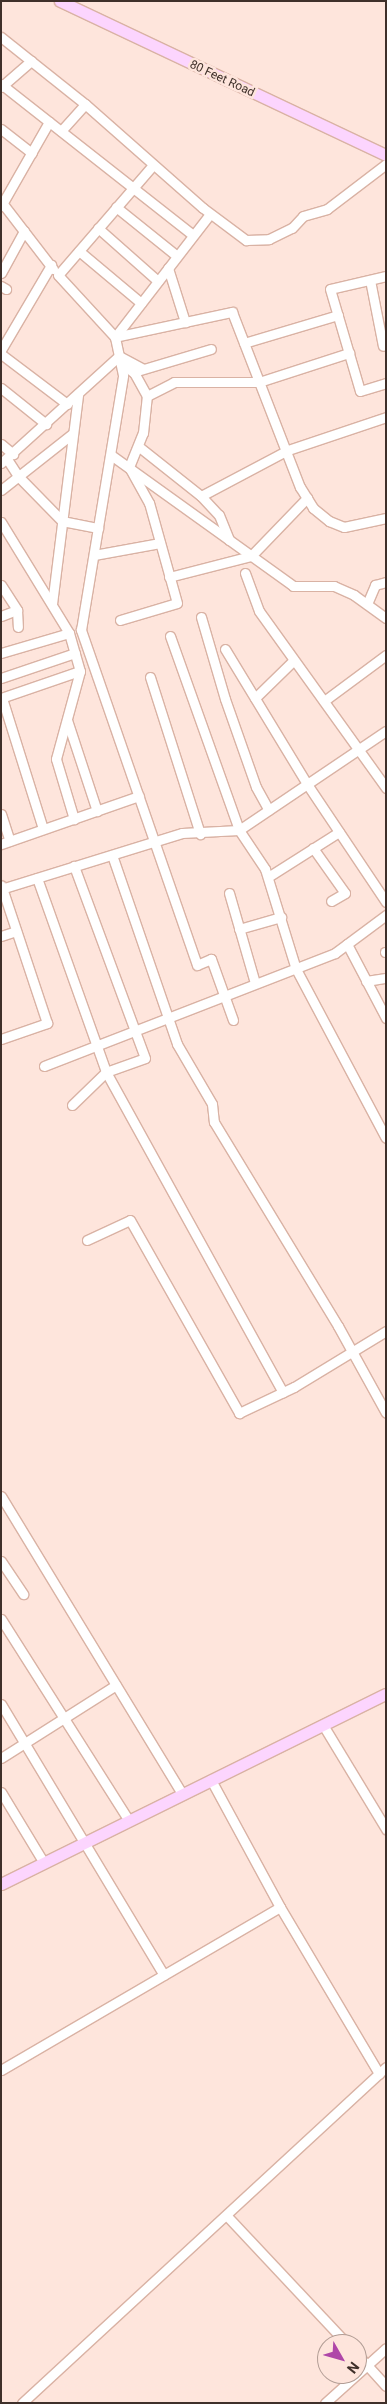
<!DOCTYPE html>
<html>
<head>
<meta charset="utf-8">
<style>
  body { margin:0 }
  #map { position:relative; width:387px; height:2404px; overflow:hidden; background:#fee5dc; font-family:Roboto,sans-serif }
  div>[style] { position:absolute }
  .roads { filter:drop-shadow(1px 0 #d9b2a4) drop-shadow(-1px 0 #d9b2a4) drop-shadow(0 1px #d9b2a4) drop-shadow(0 -1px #d9b2a4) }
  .minor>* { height:9px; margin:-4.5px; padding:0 4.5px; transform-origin:4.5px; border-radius:4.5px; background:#fff }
  .major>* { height:11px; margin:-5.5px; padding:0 5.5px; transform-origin:5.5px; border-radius:5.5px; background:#fcd5fe }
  span { translate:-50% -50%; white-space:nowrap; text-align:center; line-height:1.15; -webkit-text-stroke:5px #fee5dc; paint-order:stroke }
  .street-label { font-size:12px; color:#3f302a }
  .frame { position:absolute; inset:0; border:2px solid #3f302a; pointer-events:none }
  .north { position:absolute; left:317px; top:2334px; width:50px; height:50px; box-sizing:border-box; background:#fee5dc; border:1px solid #b29d95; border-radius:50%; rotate:128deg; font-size:14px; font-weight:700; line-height:20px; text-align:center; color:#3f302a }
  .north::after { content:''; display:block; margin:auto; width:18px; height:22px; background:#af46a8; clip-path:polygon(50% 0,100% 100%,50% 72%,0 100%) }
</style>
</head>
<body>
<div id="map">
  <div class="roads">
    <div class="minor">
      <i style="left:1px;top:37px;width:107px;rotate:38.6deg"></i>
      <i style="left:85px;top:104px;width:157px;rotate:41.4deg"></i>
      <i style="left:203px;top:208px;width:54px;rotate:36.7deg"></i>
      <i style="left:246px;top:240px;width:23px;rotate:-2deg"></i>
      <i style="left:269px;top:239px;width:25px;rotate:-26deg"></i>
      <i style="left:292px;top:228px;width:16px;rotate:-47deg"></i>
      <i style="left:303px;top:216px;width:25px;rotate:-16deg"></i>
      <i style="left:327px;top:209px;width:74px;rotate:-37.3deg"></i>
      <i style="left:1px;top:84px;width:244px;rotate:38.2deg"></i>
      <i style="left:1px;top:87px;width:40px;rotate:-41deg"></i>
      <i style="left:1px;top:129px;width:39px;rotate:38deg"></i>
      <i style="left:61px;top:131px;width:36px;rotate:-48deg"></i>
      <i style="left:153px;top:165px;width:145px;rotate:130.8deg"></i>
      <i style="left:58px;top:275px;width:84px;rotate:47.4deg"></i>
      <i style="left:115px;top:337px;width:155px;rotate:-52.3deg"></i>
      <i style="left:3px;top:204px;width:82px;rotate:52.4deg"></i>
      <i style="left:1px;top:206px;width:97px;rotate:-60.3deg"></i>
      <i style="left:116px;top:207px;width:78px;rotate:38.8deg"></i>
      <i style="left:98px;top:228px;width:80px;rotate:41.5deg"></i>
      <i style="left:79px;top:251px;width:81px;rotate:40deg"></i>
      <i style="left:168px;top:268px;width:57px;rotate:72.5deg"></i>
      <i style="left:1px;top:273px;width:48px;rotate:-61.3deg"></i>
      <i style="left:386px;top:276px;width:57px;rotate:166.9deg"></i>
      <i style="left:330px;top:289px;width:106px;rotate:73.6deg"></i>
      <i style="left:360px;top:391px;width:27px;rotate:-17deg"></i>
      <i style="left:370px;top:280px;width:67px;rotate:78.9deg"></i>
      <i style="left:1px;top:286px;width:6px;rotate:31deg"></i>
      <i style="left:244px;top:343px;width:98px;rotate:-16.6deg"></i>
      <i style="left:1px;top:350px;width:99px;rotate:-59.5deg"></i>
      <i style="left:1px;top:354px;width:83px;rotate:37.1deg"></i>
      <i style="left:137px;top:371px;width:77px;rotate:-16.6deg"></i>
      <i style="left:1px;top:388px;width:58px;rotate:38.7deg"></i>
      <i style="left:147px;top:396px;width:30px;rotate:-27deg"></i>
      <i style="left:174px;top:382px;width:85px"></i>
      <i style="left:259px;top:382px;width:95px;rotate:-17.9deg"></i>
      <i style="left:1px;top:444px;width:16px;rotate:40deg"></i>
      <i style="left:138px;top:446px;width:80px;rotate:38.4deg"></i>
      <i style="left:201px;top:496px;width:26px;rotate:47deg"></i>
      <i style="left:219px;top:515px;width:27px;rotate:68deg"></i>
      <i style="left:111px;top:455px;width:224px;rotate:35.7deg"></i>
      <i style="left:293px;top:586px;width:41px"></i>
      <i style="left:334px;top:586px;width:22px;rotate:24deg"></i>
      <i style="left:354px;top:595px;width:39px;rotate:36deg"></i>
      <i style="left:7px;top:459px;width:20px;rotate:57deg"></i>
      <i style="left:18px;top:476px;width:63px;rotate:45.6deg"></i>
      <i style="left:62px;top:521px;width:37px;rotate:11deg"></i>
      <i style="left:1px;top:463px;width:159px;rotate:-42.2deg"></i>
      <i style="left:119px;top:356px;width:26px;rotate:28deg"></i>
      <i style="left:1px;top:490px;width:90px;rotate:-38.3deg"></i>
      <i style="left:201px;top:496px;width:98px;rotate:-27.9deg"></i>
      <i style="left:288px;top:450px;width:103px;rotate:-18.6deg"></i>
      <i style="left:1px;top:522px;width:130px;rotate:58.5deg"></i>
      <i style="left:69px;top:633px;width:40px;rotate:74deg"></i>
      <i style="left:80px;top:671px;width:91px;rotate:105.3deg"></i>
      <i style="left:56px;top:759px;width:63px;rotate:73.3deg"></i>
      <i style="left:94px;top:555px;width:67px;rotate:-10.3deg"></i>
      <i style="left:245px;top:573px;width:40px;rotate:69.8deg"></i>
      <i style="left:259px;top:611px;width:218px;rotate:54.3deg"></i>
      <i style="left:169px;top:577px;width:85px;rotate:-14.4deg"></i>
      <i style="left:251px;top:556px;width:81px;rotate:-46deg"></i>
      <i style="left:1px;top:585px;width:30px;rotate:57deg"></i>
      <i style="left:17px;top:610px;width:17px;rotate:87deg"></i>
      <i style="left:52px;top:604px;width:212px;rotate:-82.9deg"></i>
      <i style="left:367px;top:604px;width:21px;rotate:-67deg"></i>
      <i style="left:375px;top:585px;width:11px;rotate:-15deg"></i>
      <i style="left:1px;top:616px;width:17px;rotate:-21deg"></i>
      <i style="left:201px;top:617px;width:85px;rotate:73.7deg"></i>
      <i style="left:225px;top:699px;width:93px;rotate:70.6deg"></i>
      <i style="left:256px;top:787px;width:26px;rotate:61deg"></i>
      <i style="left:120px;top:620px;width:59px;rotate:-16.6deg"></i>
      <i style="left:177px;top:603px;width:104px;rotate:-105.6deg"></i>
      <i style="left:149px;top:503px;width:41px;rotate:-119.1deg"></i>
      <i style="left:129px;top:467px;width:37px;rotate:-68deg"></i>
      <i style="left:143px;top:433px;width:37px;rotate:-84deg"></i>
      <i style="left:147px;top:396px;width:26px;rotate:-119deg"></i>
      <i style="left:134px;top:373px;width:16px;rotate:-142deg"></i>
      <i style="left:170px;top:636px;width:206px;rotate:70.4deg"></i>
      <i style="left:239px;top:830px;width:47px;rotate:56.3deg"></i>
      <i style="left:265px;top:869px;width:105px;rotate:72.8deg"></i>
      <i style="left:296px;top:969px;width:191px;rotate:62deg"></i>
      <i style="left:225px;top:649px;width:158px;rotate:58.7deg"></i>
      <i style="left:307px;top:784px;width:142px;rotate:56.2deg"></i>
      <i style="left:1px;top:653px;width:71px;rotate:-16.4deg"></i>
      <i style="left:150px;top:677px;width:165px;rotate:72.3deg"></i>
      <i style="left:1px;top:678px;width:78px;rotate:-18.7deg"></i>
      <i style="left:1px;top:698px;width:83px;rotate:-18.9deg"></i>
      <i style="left:2px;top:698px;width:137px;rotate:72.6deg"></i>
      <i style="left:255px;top:698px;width:54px;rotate:-44.3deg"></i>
      <i style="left:324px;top:701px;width:77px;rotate:-36.6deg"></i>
      <i style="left:67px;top:720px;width:96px;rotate:71.8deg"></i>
      <i style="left:1px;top:814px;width:28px;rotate:72deg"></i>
      <i style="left:1px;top:844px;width:146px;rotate:-19.2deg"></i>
      <i style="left:313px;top:848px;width:55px;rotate:54.6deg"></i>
      <i style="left:345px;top:893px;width:16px;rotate:150deg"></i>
      <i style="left:112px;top:855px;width:200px;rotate:71deg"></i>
      <i style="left:177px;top:1044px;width:69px;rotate:59.7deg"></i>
      <i style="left:212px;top:1104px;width:18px;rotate:84deg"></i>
      <i style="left:214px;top:1122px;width:239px;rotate:58.7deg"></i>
      <i style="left:338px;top:1326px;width:99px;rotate:61.1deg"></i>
      <i style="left:268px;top:877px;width:84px;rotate:-32.4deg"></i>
      <i style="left:37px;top:878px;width:206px;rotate:70.4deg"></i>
      <i style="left:106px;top:1072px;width:366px;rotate:61.1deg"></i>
      <i style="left:1px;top:889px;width:189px;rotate:-17.2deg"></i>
      <i style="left:182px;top:833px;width:57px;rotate:-3deg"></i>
      <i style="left:239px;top:830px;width:177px;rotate:-34deg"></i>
      <i style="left:229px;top:893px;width:94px;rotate:73.9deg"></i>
      <i style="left:239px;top:929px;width:44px;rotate:-15.9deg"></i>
      <i style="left:1px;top:936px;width:16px;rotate:-18deg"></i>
      <i style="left:347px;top:944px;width:84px;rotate:62.2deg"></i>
      <i style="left:385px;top:952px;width:1px"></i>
      <i style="left:366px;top:981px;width:20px;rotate:-9deg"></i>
      <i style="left:233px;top:1020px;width:65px;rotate:-109.8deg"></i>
      <i style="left:211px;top:959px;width:15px;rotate:157deg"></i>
      <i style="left:197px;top:965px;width:355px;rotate:-109.1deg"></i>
      <i style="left:81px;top:630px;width:258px;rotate:-80.6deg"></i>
      <i style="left:123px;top:375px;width:39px;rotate:-102deg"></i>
      <i style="left:115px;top:337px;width:120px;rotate:-12.1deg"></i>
      <i style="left:232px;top:312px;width:188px;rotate:68.8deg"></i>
      <i style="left:300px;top:487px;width:25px;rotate:58deg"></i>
      <i style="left:313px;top:508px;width:21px;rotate:39deg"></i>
      <i style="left:329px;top:521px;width:16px;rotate:22deg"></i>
      <i style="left:344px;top:527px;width:43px;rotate:-12.1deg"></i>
      <i style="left:1px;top:1039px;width:49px;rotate:-19.2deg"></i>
      <i style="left:47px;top:1023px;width:145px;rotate:-108.4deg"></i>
      <i style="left:44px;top:1066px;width:312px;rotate:-21.2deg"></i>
      <i style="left:335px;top:953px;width:64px;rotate:-36.7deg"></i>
      <i style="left:72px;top:1105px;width:47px;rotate:-44.1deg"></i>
      <i style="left:106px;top:1072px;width:41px;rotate:-19.7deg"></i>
      <i style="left:145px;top:1058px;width:205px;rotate:-110.3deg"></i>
      <i style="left:87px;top:1240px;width:47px;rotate:-24.9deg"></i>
      <i style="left:130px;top:1220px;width:222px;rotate:60.5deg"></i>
      <i style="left:239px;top:1413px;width:61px;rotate:-25.3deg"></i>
      <i style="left:294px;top:1387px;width:108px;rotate:-31.3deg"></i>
      <i style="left:1px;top:1496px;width:349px;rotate:58.7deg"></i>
      <i style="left:1px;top:1561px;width:40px;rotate:56deg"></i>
      <i style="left:1px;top:1619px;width:239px;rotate:57.6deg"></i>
      <i style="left:1px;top:1704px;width:316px;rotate:59deg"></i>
      <i style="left:323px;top:1725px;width:122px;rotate:58.8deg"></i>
      <i style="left:1px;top:1758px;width:136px;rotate:-32.4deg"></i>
      <i style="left:1px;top:1792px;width:83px;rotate:58.8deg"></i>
      <i style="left:280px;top:1907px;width:194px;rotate:59.3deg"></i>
      <i style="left:1px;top:2070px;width:323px;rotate:-30.3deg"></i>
      <i style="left:280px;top:1907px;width:145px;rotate:-118.5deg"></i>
      <i style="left:227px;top:2216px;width:175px;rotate:46.8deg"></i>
      <i style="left:357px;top:2354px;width:43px;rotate:47.8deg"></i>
      <i style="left:22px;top:2403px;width:495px;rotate:-42.7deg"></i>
      <i style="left:325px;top:2403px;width:82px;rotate:-42deg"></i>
    </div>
    <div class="major">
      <i style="left:60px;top:1px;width:361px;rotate:25.3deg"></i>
      <i style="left:1px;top:1884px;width:429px;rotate:-26.3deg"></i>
    </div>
  </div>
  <div class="street-label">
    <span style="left:222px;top:79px;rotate:25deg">80 Feet Road</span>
  </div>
  <div class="frame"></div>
  <div class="north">N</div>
</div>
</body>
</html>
